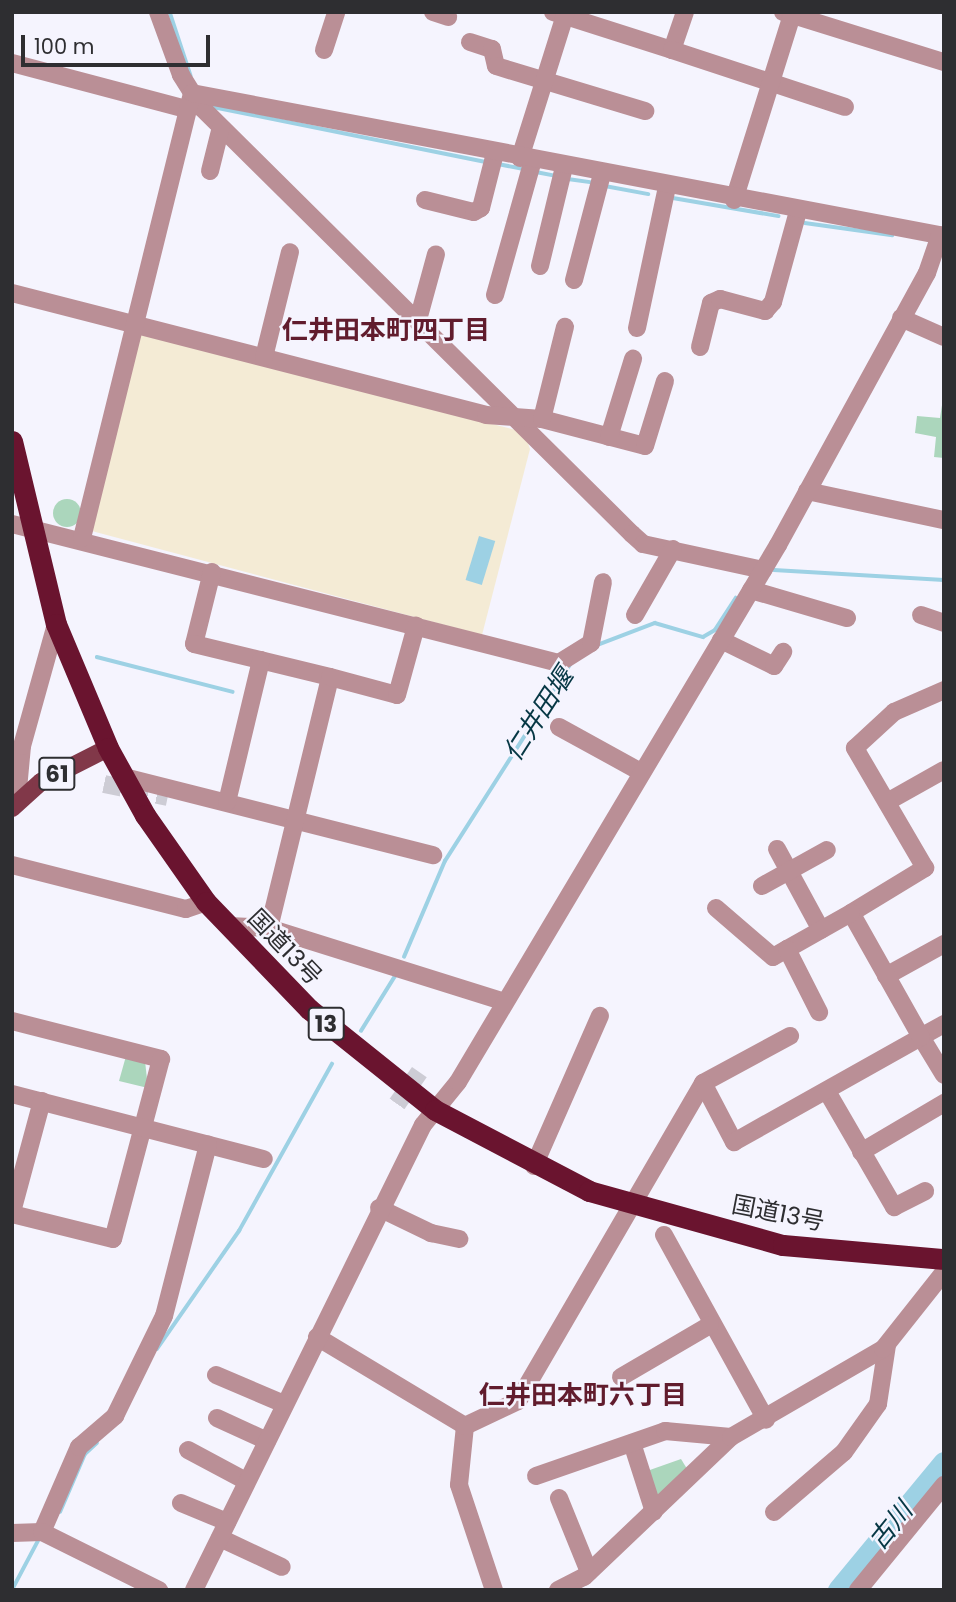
<!DOCTYPE html>
<html>
<head>
<meta charset="utf-8">
<style>
  body { margin:0 }
  #map { position:relative; width:956px; height:1602px; overflow:hidden; background:#f5f4fe; font-family:Poppins,"Noto Sans JP",sans-serif }
  div>[style] { position:absolute }
  .education>* { inset:0; background:#f4ebd5 }
  .green>* { inset:0; background:#abd6bc }
  .round { border-radius:50% }
  .water>* { inset:0; background:#9dd1e4; transform-origin:0 0 }
  .stream>* { height:3.5px; margin:-1.75px; padding:0 1.75px; transform-origin:1.75px; border-radius:1.75px; background:#9dd1e4 }
  .river>* { height:23px; margin:-11.5px; padding:0 11.5px; transform-origin:11.5px; border-radius:11.5px; background:#9dd1e4 }
  .minor-tunnel>* { height:18px; margin-top:-9px; transform-origin:0; background:repeating-linear-gradient(90deg,#cdccd5 0 18px,transparent 0 27px) }
  .minor>* { height:18px; margin:-9px; padding:0 9px; transform-origin:9px; border-radius:9px; background:#ba8f96 }
  .major>* { height:18px; margin:-9px; padding:0 9px; transform-origin:9px; border-radius:9px; background:#813849 }
  .highway>* { height:21px; margin:-10.5px; padding:0 10.5px; transform-origin:10.5px; border-radius:10.5px; background:#6a142f }
  span { translate:-50% -50%; white-space:nowrap; text-align:center; line-height:1.15; -webkit-text-stroke:5px #f5f4fe; paint-order:stroke }
  .shield-label span { padding:2px 5px; background:#f5f4fe; border:2px solid; border-radius:5px; -webkit-text-stroke-width:0 }
  .shield-label { font-size:23px; color:#2e2e31; font-weight:700 }
  .street-label { font-size:24px; color:#2e2e31 }
  .neighbourhood-label { font-size:26px; color:#611c2d; font-weight:700 }
  .water-label { font-size:26px; color:#063744; font-style:italic }
  .frame { position:absolute; inset:0; border:14px solid #2e2e31; pointer-events:none }
  .scale { position:absolute; left:21px; top:35px; width:189px; height:32px; box-sizing:border-box; border:4px solid #2e2e31; border-top:0; padding-left:9px; font-size:21px; line-height:24px; white-space:nowrap; color:#2e2e31; -webkit-text-stroke:5px #f5f4fe; paint-order:stroke }
</style>
</head>
<body>
<div id="map">
  <div class="education">
    <i style="clip-path:polygon(140px 333px,524px 432px,530px 449px,482px 635px,88px 530px)"></i>
  </div>
  <div class="green">
    <i style="clip-path:polygon(944px 392px,944px 458px,934px 457px,936px 437px,915px 433px,917px 416px,940px 418px)"></i>
    <i class="round" style="left:53px;top:499px;width:28px;height:28px"></i>
    <i style="clip-path:polygon(126px 1056px,145px 1061px,148px 1088px,119px 1081px)"></i>
    <i style="clip-path:polygon(681px 1459px,689px 1472px,666px 1495px,654px 1495px,647px 1471px)"></i>
  </div>
  <div class="water">
    <i style="left:479px;top:536px;width:17px;height:46px;rotate:17deg"></i>
  </div>
  <div class="stream">
    <i style="left:170px;top:12px;width:67px;rotate:71.8deg"></i>
    <i style="left:213px;top:107px;width:278px;rotate:11.4deg"></i>
    <i style="left:498px;top:164px;width:26px;rotate:11deg"></i>
    <i style="left:536px;top:172px;width:20px;rotate:11deg"></i>
    <i style="left:568px;top:179px;width:22px;rotate:8deg"></i>
    <i style="left:605px;top:186px;width:44px;rotate:10.5deg"></i>
    <i style="left:673px;top:198px;width:107px;rotate:9.7deg"></i>
    <i style="left:805px;top:223px;width:88px;rotate:7.9deg"></i>
    <i style="left:774px;top:570px;width:170px;rotate:3.4deg"></i>
    <i style="left:595px;top:646px;width:64px;rotate:-21deg"></i>
    <i style="left:655px;top:623px;width:50px;rotate:16.3deg"></i>
    <i style="left:703px;top:637px;width:14px;rotate:-30deg"></i>
    <i style="left:715px;top:630px;width:38px;rotate:-57deg"></i>
    <i style="left:97px;top:657px;width:140px;rotate:14.4deg"></i>
    <i style="left:404px;top:957px;width:104px;rotate:-66.9deg"></i>
    <i style="left:445px;top:861px;width:232px;rotate:-57.5deg"></i>
    <i style="left:361px;top:1031px;width:68px;rotate:-58.2deg"></i>
    <i style="left:157px;top:1349px;width:144px;rotate:-55.2deg"></i>
    <i style="left:239px;top:1231px;width:191px;rotate:-60.9deg"></i>
    <i style="left:60px;top:1512px;width:63px;rotate:-66.7deg"></i>
    <i style="left:85px;top:1454px;width:16px;rotate:-43deg"></i>
    <i style="left:12px;top:1590px;width:58px;rotate:-62.1deg"></i>
  </div>
  <div class="river">
    <i style="left:839px;top:1590px;width:165px;rotate:-50.4deg"></i>
  </div>
  <div class="minor-tunnel">
    <i style="left:104px;top:784px;width:65px;rotate:11.5deg"></i>
    <i style="left:397px;top:1104px;width:39px;rotate:-55deg"></i>
  </div>
  <div class="minor">
    <i style="left:158px;top:12px;width:67px;rotate:69.9deg"></i>
    <i style="left:181px;top:75px;width:39px;rotate:58deg"></i>
    <i style="left:202px;top:108px;width:605px;rotate:44.73deg"></i>
    <i style="left:632px;top:534px;width:15px;rotate:42deg"></i>
    <i style="left:643px;top:544px;width:123px;rotate:12.2deg"></i>
    <i style="left:433px;top:12px;width:16px;rotate:18deg"></i>
    <i style="left:553px;top:12px;width:125px;rotate:17.7deg"></i>
    <i style="left:672px;top:50px;width:40px;rotate:-71.1deg"></i>
    <i style="left:783px;top:12px;width:169px;rotate:17.3deg"></i>
    <i style="left:470px;top:42px;width:23px;rotate:18deg"></i>
    <i style="left:492px;top:49px;width:17px;rotate:77deg"></i>
    <i style="left:496px;top:66px;width:156px;rotate:16.8deg"></i>
    <i style="left:324px;top:50px;width:40px;rotate:-72deg"></i>
    <i style="left:672px;top:50px;width:182px;rotate:18.2deg"></i>
    <i style="left:12px;top:63px;width:180px;rotate:14.8deg"></i>
    <i style="left:520px;top:158px;width:153px;rotate:-72.5deg"></i>
    <i style="left:210px;top:171px;width:45px;rotate:-76deg"></i>
    <i style="left:425px;top:200px;width:50px;rotate:13.8deg"></i>
    <i style="left:474px;top:212px;width:8px;rotate:-30deg"></i>
    <i style="left:481px;top:208px;width:57px;rotate:-75.7deg"></i>
    <i style="left:734px;top:200px;width:197px;rotate:-72.6deg"></i>
    <i style="left:540px;top:266px;width:102px;rotate:-76.4deg"></i>
    <i style="left:574px;top:280px;width:110px;rotate:-75.2deg"></i>
    <i style="left:12px;top:293px;width:489px;rotate:14.4deg"></i>
    <i style="left:486px;top:415px;width:56px;rotate:4.1deg"></i>
    <i style="left:542px;top:419px;width:106px;rotate:14.7deg"></i>
    <i style="left:645px;top:446px;width:68px;rotate:-72.9deg"></i>
    <i style="left:495px;top:295px;width:140px;rotate:-74.3deg"></i>
    <i style="left:901px;top:318px;width:47px;rotate:23.8deg"></i>
    <i style="left:418px;top:320px;width:68px;rotate:-74.7deg"></i>
    <i style="left:637px;top:328px;width:144px;rotate:-78deg"></i>
    <i style="left:700px;top:347px;width:45px;rotate:-76deg"></i>
    <i style="left:711px;top:303px;width:10px;rotate:-24deg"></i>
    <i style="left:720px;top:299px;width:47px;rotate:14.9deg"></i>
    <i style="left:765px;top:311px;width:12px;rotate:-48deg"></i>
    <i style="left:773px;top:302px;width:94px;rotate:-74.6deg"></i>
    <i style="left:264px;top:357px;width:108px;rotate:-76.1deg"></i>
    <i style="left:542px;top:419px;width:95px;rotate:-76deg"></i>
    <i style="left:609px;top:437px;width:82px;rotate:-72.9deg"></i>
    <i style="left:807px;top:491px;width:140px;rotate:12deg"></i>
    <i style="left:12px;top:524px;width:564px;rotate:14.26deg"></i>
    <i style="left:559px;top:663px;width:38px;rotate:-32deg"></i>
    <i style="left:591px;top:643px;width:62px;rotate:-78.9deg"></i>
    <i style="left:82px;top:538px;width:458px;rotate:-76.1deg"></i>
    <i style="left:192px;top:93px;width:765px;rotate:10.77deg"></i>
    <i style="left:212px;top:572px;width:74px;rotate:104deg"></i>
    <i style="left:194px;top:644px;width:140px;rotate:13.6deg"></i>
    <i style="left:751px;top:590px;width:100px;rotate:16.3deg"></i>
    <i style="left:635px;top:615px;width:76px;rotate:-60.1deg"></i>
    <i style="left:921px;top:615px;width:24px;rotate:19deg"></i>
    <i style="left:721px;top:640px;width:59px;rotate:26.1deg"></i>
    <i style="left:774px;top:666px;width:17px;rotate:-57deg"></i>
    <i style="left:559px;top:727px;width:94px;rotate:28.8deg"></i>
    <i style="left:124px;top:777px;width:319px;rotate:14.2deg"></i>
    <i style="left:17px;top:800px;width:54px;rotate:-84.7deg"></i>
    <i style="left:22px;top:746px;width:127px;rotate:-74.4deg"></i>
    <i style="left:227px;top:802px;width:146px;rotate:-76.5deg"></i>
    <i style="left:887px;top:802px;width:65px;rotate:-29.3deg"></i>
    <i style="left:777px;top:849px;width:92px;rotate:61.5deg"></i>
    <i style="left:12px;top:865px;width:179px;rotate:14.2deg"></i>
    <i style="left:186px;top:909px;width:21px;rotate:-19deg"></i>
    <i style="left:762px;top:886px;width:74px;rotate:-29deg"></i>
    <i style="left:716px;top:908px;width:75px;rotate:40.7deg"></i>
    <i style="left:773px;top:957px;width:16px;rotate:-30deg"></i>
    <i style="left:851px;top:913px;width:87px;rotate:-31.3deg"></i>
    <i style="left:925px;top:868px;width:139px;rotate:-120.3deg"></i>
    <i style="left:855px;top:748px;width:53px;rotate:-42.7deg"></i>
    <i style="left:894px;top:712px;width:55px;rotate:-23.7deg"></i>
    <i style="left:229px;top:926px;width:40px;rotate:2.9deg"></i>
    <i style="left:269px;top:928px;width:244px;rotate:17.4deg"></i>
    <i style="left:269px;top:928px;width:258px;rotate:-76.3deg"></i>
    <i style="left:330px;top:677px;width:69px;rotate:15deg"></i>
    <i style="left:397px;top:695px;width:72px;rotate:-74.6deg"></i>
    <i style="left:886px;top:976px;width:66px;rotate:-28.9deg"></i>
    <i style="left:12px;top:1021px;width:154px;rotate:14.3deg"></i>
    <i style="left:161px;top:1059px;width:186px;rotate:104.9deg"></i>
    <i style="left:113px;top:1239px;width:104px;rotate:-166.1deg"></i>
    <i style="left:944px;top:1024px;width:26px;rotate:151deg"></i>
    <i style="left:921px;top:1037px;width:44px;rotate:58.8deg"></i>
    <i style="left:703px;top:1083px;width:99px;rotate:-28.4deg"></i>
    <i style="left:828px;top:1093px;width:132px;rotate:59.9deg"></i>
    <i style="left:894px;top:1207px;width:35px;rotate:-27deg"></i>
    <i style="left:12px;top:1094px;width:260px;rotate:14.5deg"></i>
    <i style="left:861px;top:1152px;width:96px;rotate:-30.6deg"></i>
    <i style="left:534px;top:1166px;width:164px;rotate:-66.3deg"></i>
    <i style="left:379px;top:1208px;width:58px;rotate:25.7deg"></i>
    <i style="left:431px;top:1233px;width:29px;rotate:12deg"></i>
    <i style="left:12px;top:1212px;width:115px;rotate:-74.9deg"></i>
    <i style="left:664px;top:1235px;width:211px;rotate:61.1deg"></i>
    <i style="left:317px;top:1337px;width:173px;rotate:31deg"></i>
    <i style="left:465px;top:1426px;width:59px;rotate:95.8deg"></i>
    <i style="left:459px;top:1485px;width:111px;rotate:71.6deg"></i>
    <i style="left:216px;top:1375px;width:74px;rotate:23.1deg"></i>
    <i style="left:621px;top:1377px;width:103px;rotate:-30.3deg"></i>
    <i style="left:217px;top:1418px;width:55px;rotate:24.7deg"></i>
    <i style="left:465px;top:1426px;width:59px;rotate:-25.3deg"></i>
    <i style="left:518px;top:1401px;width:368px;rotate:-59.8deg"></i>
    <i style="left:703px;top:1083px;width:67px;rotate:62.3deg"></i>
    <i style="left:734px;top:1142px;width:214px;rotate:-29.3deg"></i>
    <i style="left:921px;top:1037px;width:142px;rotate:-119.4deg"></i>
    <i style="left:851px;top:913px;width:73px;rotate:150.6deg"></i>
    <i style="left:787px;top:949px;width:71px;rotate:63.1deg"></i>
    <i style="left:632px;top:1443px;width:72px;rotate:72.3deg"></i>
    <i style="left:188px;top:1450px;width:66px;rotate:28.1deg"></i>
    <i style="left:536px;top:1476px;width:137px;rotate:-19.2deg"></i>
    <i style="left:665px;top:1431px;width:66px;rotate:5.2deg"></i>
    <i style="left:559px;top:1498px;width:80px;rotate:67.9deg"></i>
    <i style="left:181px;top:1503px;width:50px;rotate:22.4deg"></i>
    <i style="left:774px;top:1512px;width:92px;rotate:-40.6deg"></i>
    <i style="left:844px;top:1452px;width:59px;rotate:-54.7deg"></i>
    <i style="left:878px;top:1404px;width:60px;rotate:-81.3deg"></i>
    <i style="left:42px;top:1532px;width:93px;rotate:-66.5deg"></i>
    <i style="left:79px;top:1447px;width:48px;rotate:-40.7deg"></i>
    <i style="left:115px;top:1416px;width:111px;rotate:-63.9deg"></i>
    <i style="left:164px;top:1316px;width:177px;rotate:-75.6deg"></i>
    <i style="left:12px;top:1533px;width:30px;rotate:-2deg"></i>
    <i style="left:42px;top:1532px;width:131px;rotate:26.4deg"></i>
    <i style="left:220px;top:1538px;width:68px;rotate:25.1deg"></i>
    <i style="left:194px;top:1590px;width:518px;rotate:-63.78deg"></i>
    <i style="left:423px;top:1125px;width:55px;rotate:-50.9deg"></i>
    <i style="left:458px;top:1082px;width:625px;rotate:-59.21deg"></i>
    <i style="left:778px;top:545px;width:310px;rotate:-61.3deg"></i>
    <i style="left:927px;top:273px;width:40px;rotate:-71.1deg"></i>
    <i style="left:558px;top:1590px;width:29px;rotate:-27deg"></i>
    <i style="left:584px;top:1577px;width:203px;rotate:-43.6deg"></i>
    <i style="left:731px;top:1437px;width:176px;rotate:-30.1deg"></i>
    <i style="left:883px;top:1349px;width:98px;rotate:-51.6deg"></i>
    <i style="left:858px;top:1590px;width:136px;rotate:-50.7deg"></i>
  </div>
  <div class="major">
    <i style="left:12px;top:808px;width:39px;rotate:-42deg"></i>
    <i style="left:41px;top:782px;width:75px;rotate:-26.9deg"></i>
  </div>
  <div class="highway">
    <i style="left:12px;top:441px;width:188px;rotate:76.5deg"></i>
    <i style="left:56px;top:624px;width:134px;rotate:67.2deg"></i>
    <i style="left:108px;top:748px;width:77px;rotate:61.1deg"></i>
    <i style="left:145px;top:815px;width:106px;rotate:55deg"></i>
    <i style="left:206px;top:902px;width:149px;rotate:46.1deg"></i>
    <i style="left:309px;top:1009px;width:161px;rotate:38.7deg"></i>
    <i style="left:435px;top:1110px;width:174px;rotate:27.7deg"></i>
    <i style="left:589px;top:1191px;width:201px;rotate:15.6deg"></i>
    <i style="left:783px;top:1245px;width:162px;rotate:5deg"></i>
  </div>
  <div class="shield-label">
    <span style="left:57px;top:774px">61</span>
    <span style="left:326px;top:1024px">13</span>
  </div>
  <div class="street-label">
    <span style="left:285px;top:947px;rotate:46deg">国道13号</span>
    <span style="left:778px;top:1213px;rotate:11deg">国道13号</span>
  </div>
  <div class="neighbourhood-label">
    <span style="left:386px;top:331px">仁井田本町四丁目</span>
    <span style="left:583px;top:1396px">仁井田本町六丁目</span>
  </div>
  <div class="water-label">
    <span style="left:539px;top:715px;rotate:-57deg">仁井田堰</span>
    <span style="left:891px;top:1526px;rotate:-51deg">古川</span>
  </div>
  <div class="frame"></div>
  <div class="scale">100 m</div>
</div>
</body>
</html>
